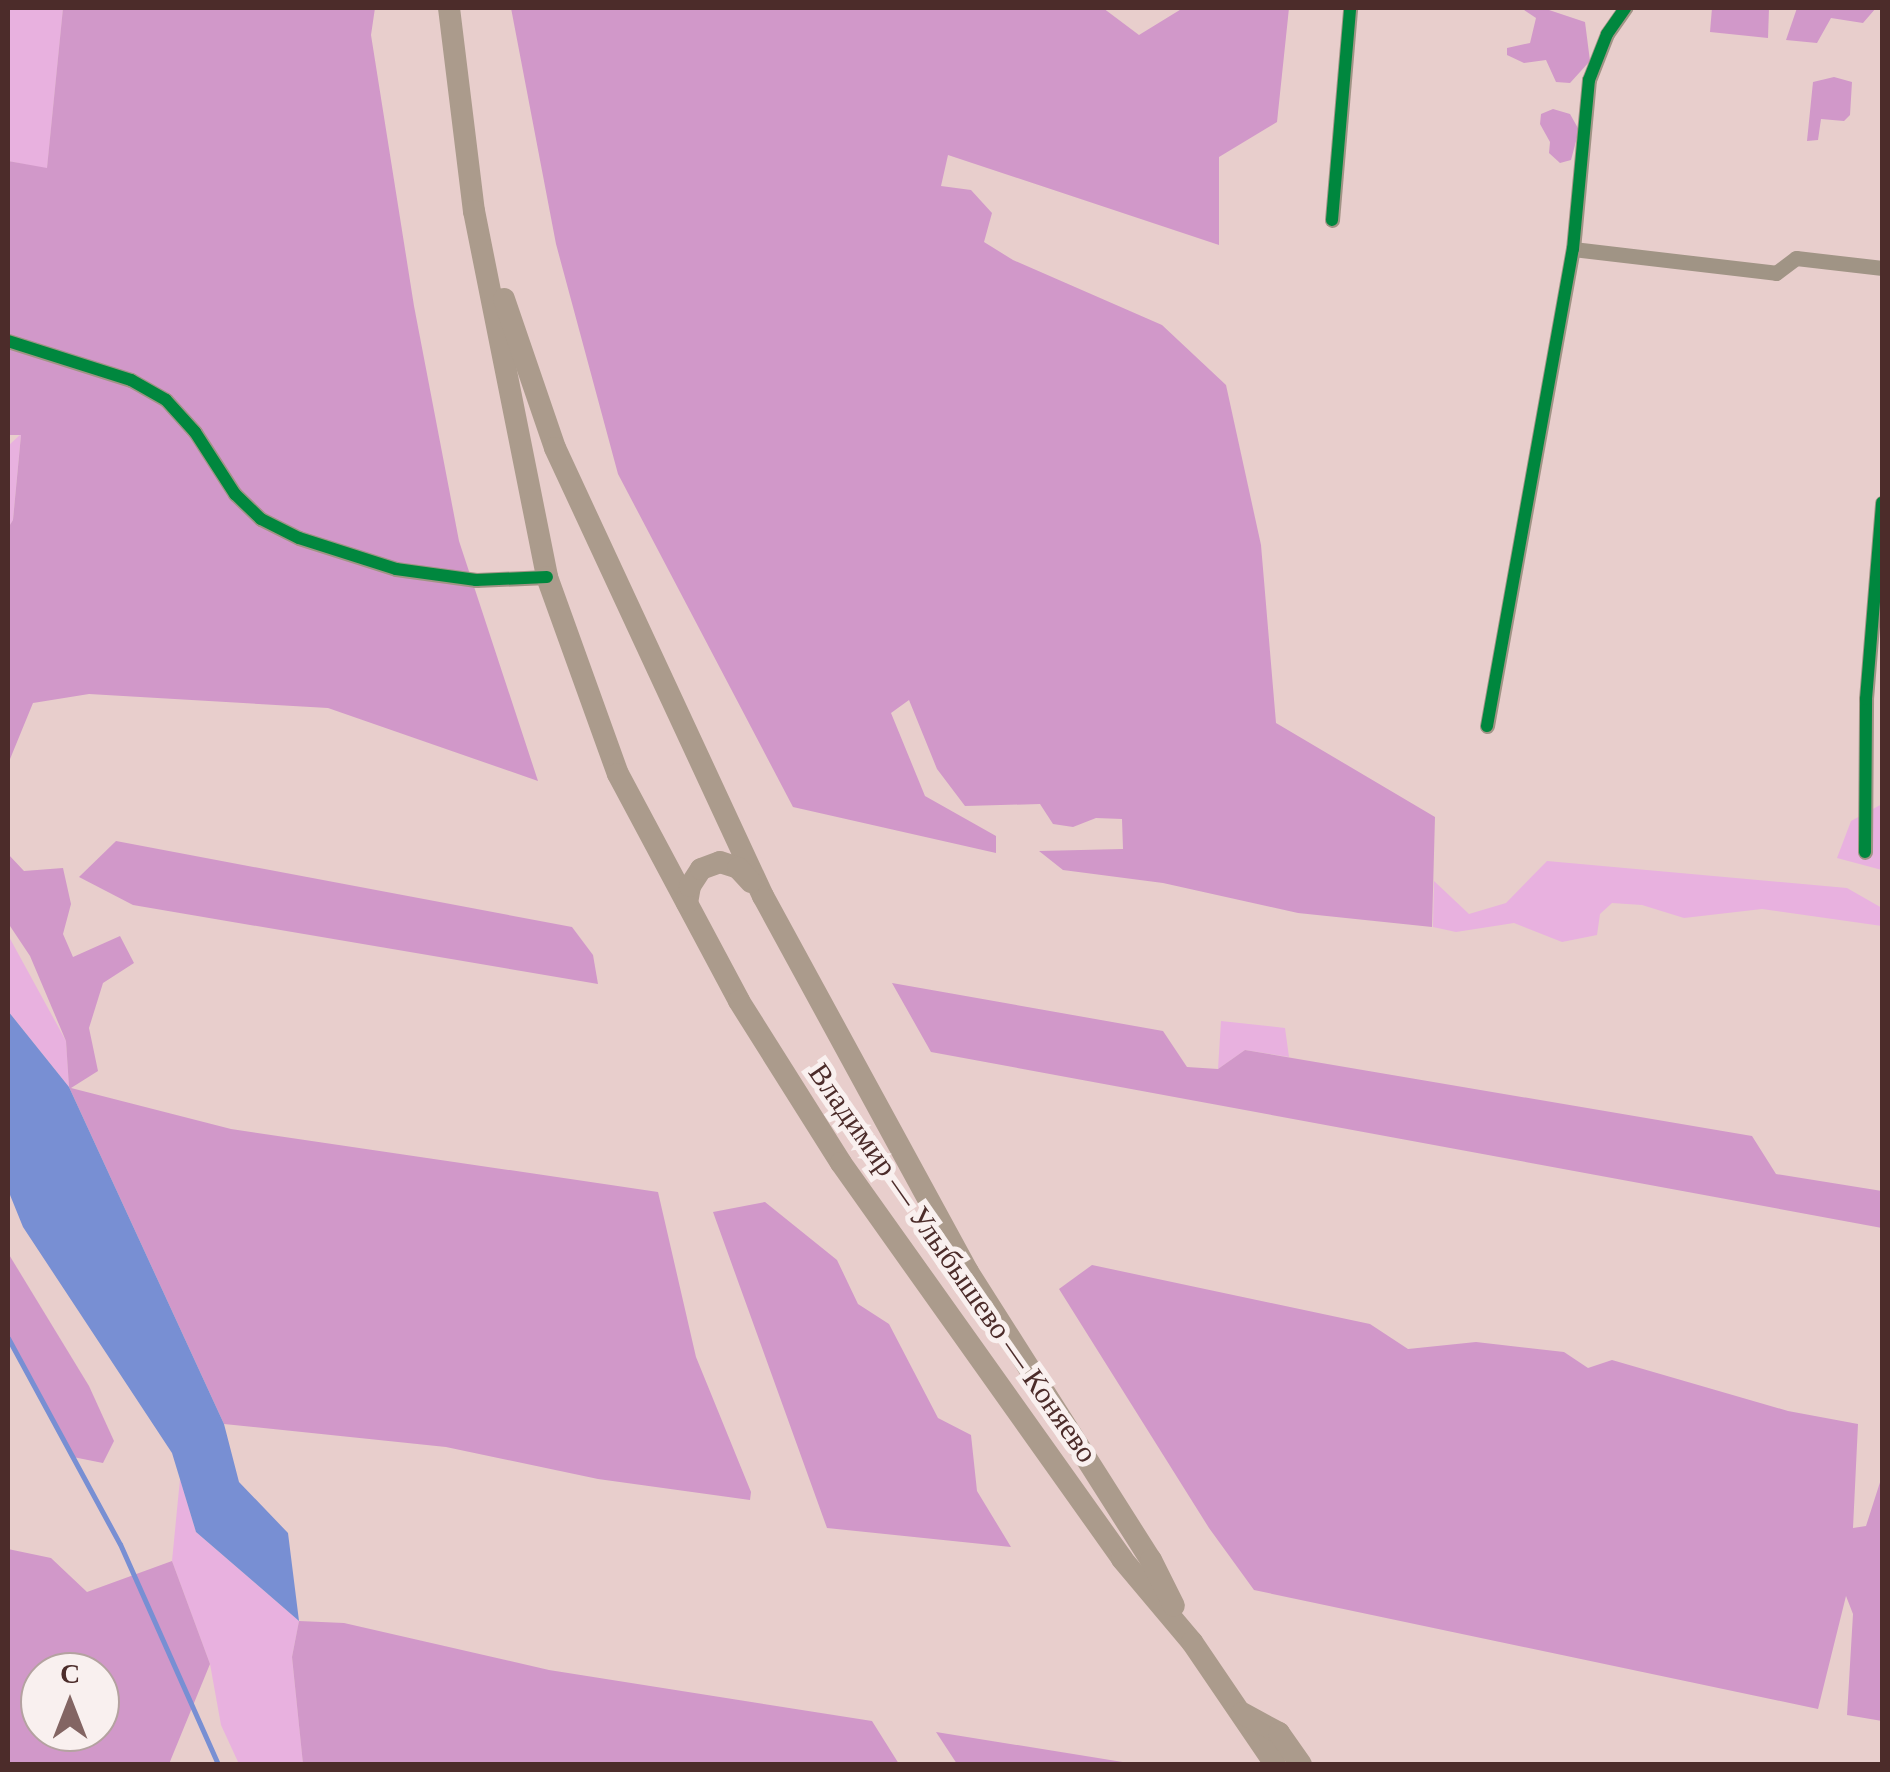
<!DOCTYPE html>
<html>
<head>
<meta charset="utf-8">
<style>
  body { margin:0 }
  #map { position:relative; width:1890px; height:1772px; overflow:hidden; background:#e8cecc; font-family:Georgia,serif }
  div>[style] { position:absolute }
  .green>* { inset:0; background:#e8b1df }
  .forest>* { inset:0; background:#d198c9 }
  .water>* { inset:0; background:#788fd3 }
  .stream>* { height:5px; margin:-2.5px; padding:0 2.5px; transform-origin:2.5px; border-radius:2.5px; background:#788fd3 }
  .street>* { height:15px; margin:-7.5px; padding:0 7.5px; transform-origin:7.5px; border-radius:7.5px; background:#a09485 }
  .secondary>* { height:22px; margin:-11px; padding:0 11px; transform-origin:11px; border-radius:11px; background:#ab9b8c }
  .cycleway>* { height:12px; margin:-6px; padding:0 6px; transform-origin:6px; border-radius:6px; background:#00873e }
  span { translate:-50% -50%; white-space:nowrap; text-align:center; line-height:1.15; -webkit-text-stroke:10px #f9f0ef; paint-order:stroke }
  .street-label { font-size:30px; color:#4c2c2a }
  .frame { position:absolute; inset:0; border:10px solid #4c2c2a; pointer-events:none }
  .north { position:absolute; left:20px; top:1652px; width:100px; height:100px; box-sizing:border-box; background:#f9f0ef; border:2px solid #b4a2a0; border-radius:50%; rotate:0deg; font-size:28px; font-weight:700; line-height:40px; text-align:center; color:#4c2c2a }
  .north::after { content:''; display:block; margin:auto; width:35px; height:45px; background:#836563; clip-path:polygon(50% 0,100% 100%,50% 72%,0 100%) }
</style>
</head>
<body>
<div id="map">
  <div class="green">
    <i style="clip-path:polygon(8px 8px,63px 8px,47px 169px,8px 161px)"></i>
    <i style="clip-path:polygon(21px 434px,13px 520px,8px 528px,8px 446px)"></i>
    <i style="clip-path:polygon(1882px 804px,1882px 870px,1837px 858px,1851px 821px)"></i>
    <i style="clip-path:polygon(1547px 861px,1847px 888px,1882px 908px,1882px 926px,1762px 909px,1684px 918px,1642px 905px,1612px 903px,1600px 914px,1597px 935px,1562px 942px,1514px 923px,1456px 932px,1433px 927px,1434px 881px,1469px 914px,1506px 903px)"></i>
    <i style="clip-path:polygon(8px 935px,66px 1041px,69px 1087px,8px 1011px)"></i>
    <i style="clip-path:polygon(1221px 1021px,1285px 1028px,1289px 1057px,1245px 1050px,1218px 1069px)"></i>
    <i style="clip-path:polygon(180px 1479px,196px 1532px,299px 1621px,292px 1657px,303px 1764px,239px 1764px,221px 1725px,210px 1664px,172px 1561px)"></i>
  </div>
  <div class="forest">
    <i style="clip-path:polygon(63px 8px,375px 8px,371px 35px,414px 306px,459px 541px,538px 781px,328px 708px,89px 694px,33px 703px,8px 764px,8px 528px,13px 520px,21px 435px,8px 435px,8px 161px,47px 168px)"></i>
    <i style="clip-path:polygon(511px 8px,1103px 8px,1139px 35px,1183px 8px,1289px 8px,1277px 122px,1219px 157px,1219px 245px,948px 155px,941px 186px,971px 190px,992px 213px,984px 242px,1013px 260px,1162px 325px,1226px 385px,1261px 545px,1276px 723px,1435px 817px,1432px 927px,1298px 913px,1163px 883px,1063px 870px,1039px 851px,1123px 849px,1122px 819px,1096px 818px,1073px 827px,1053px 824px,1040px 804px,965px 806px,937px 769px,909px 700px,891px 713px,925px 796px,996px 836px,996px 853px,793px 807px,618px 474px,556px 244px)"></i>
    <i style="clip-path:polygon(1521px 8px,1543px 8px,1585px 22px,1590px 61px,1570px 83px,1556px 82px,1546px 60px,1524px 63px,1507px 55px,1507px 48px,1530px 43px,1536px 18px)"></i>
    <i style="clip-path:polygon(1712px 8px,1769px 8px,1768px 38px,1710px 32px)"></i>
    <i style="clip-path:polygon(1797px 8px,1876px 8px,1863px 23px,1831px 18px,1817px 43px,1786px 40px)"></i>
    <i style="clip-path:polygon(1834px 77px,1852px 82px,1850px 115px,1844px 121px,1821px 119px,1818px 140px,1807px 141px,1813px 82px)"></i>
    <i style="clip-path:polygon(1553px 109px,1570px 114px,1579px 130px,1571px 160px,1560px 163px,1549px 153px,1550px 142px,1540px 124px,1541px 114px)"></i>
    <i style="clip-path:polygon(116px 841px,572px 927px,593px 955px,598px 984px,133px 905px,79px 877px)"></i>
    <i style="clip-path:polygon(8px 854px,24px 871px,63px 868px,71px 904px,63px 934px,73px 957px,120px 936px,134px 963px,103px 983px,89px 1028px,98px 1071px,71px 1088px,231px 1129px,658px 1192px,696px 1357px,751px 1492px,750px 1500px,598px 1479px,446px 1447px,224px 1424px,69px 1087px,66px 1041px,30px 956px,8px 923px)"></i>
    <i style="clip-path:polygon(892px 983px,1163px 1031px,1187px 1067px,1218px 1069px,1245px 1050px,1752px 1136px,1776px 1174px,1882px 1191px,1882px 1228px,931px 1052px)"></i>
    <i style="clip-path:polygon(765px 1202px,837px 1260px,858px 1304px,889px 1324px,938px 1418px,971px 1435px,977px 1491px,1011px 1547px,827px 1528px,713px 1212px)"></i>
    <i style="clip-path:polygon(8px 1253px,89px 1386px,114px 1441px,103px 1463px,73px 1457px,8px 1338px)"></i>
    <i style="clip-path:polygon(1092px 1265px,1370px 1324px,1408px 1349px,1476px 1342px,1564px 1352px,1588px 1368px,1612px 1360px,1788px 1411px,1858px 1424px,1853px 1528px,1866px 1526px,1882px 1476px,1882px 1721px,1847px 1715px,1853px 1614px,1846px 1596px,1818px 1709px,1254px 1590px,1209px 1528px,1059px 1289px)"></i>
    <i style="clip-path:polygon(evenodd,8px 1549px,51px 1558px,87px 1592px,172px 1561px,210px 1664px,169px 1764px,8px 1764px,8px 1549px,40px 1672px,100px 1672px,100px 1732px,40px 1732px,40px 1672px)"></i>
    <i style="clip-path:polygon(299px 1621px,344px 1623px,549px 1670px,872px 1721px,899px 1764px,303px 1764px,292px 1657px)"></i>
    <i style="clip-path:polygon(936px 1732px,1135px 1764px,957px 1764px)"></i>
  </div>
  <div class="water">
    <i style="clip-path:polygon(8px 1011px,69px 1087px,224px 1424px,239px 1482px,288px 1533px,299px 1621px,196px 1532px,172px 1453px,23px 1227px,8px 1190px)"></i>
  </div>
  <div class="stream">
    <i style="left:8px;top:1338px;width:234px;rotate:61.5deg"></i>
    <i style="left:120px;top:1544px;width:241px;rotate:66deg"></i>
  </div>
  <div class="street">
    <i style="left:1332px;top:220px;width:213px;rotate:-85.1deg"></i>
    <i style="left:1573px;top:249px;width:204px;rotate:6.7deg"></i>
    <i style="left:1776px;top:273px;width:25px;rotate:-37deg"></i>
    <i style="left:1796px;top:258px;width:87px;rotate:6.6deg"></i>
    <i style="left:8px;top:341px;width:129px;rotate:17.6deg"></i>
    <i style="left:131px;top:380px;width:40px;rotate:29.7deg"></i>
    <i style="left:166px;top:400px;width:43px;rotate:47.8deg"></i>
    <i style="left:195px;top:432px;width:74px;rotate:57.2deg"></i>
    <i style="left:235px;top:494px;width:36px;rotate:44deg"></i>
    <i style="left:261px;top:519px;width:42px;rotate:26.6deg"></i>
    <i style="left:299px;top:538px;width:102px;rotate:17.7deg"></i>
    <i style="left:396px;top:569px;width:81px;rotate:7.8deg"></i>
    <i style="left:476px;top:580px;width:71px;rotate:-2.4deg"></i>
    <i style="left:1487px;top:726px;width:485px;rotate:-79.8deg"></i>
    <i style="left:1573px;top:249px;width:170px;rotate:-84.6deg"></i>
    <i style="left:1589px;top:80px;width:49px;rotate:-68.6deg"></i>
    <i style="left:1607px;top:34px;width:32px;rotate:-55deg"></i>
    <i style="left:1865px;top:852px;width:153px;rotate:-89.6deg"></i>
    <i style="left:1866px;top:699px;width:197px;rotate:-85.3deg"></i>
  </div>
  <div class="secondary">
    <i style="left:449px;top:8px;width:205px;rotate:83deg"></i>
    <i style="left:474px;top:211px;width:373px;rotate:78.7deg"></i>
    <i style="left:547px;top:577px;width:209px;rotate:70.2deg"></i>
    <i style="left:618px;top:774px;width:257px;rotate:61.9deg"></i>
    <i style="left:739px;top:1001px;width:191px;rotate:57.8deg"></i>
    <i style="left:841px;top:1163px;width:486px;rotate:54.6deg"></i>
    <i style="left:1122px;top:1559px;width:109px;rotate:49.9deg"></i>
    <i style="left:1192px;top:1642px;width:148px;rotate:55.8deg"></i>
    <i style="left:504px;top:299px;width:157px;rotate:71.1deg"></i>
    <i style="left:555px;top:448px;width:494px;rotate:65.1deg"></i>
    <i style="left:763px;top:896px;width:428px;rotate:61.4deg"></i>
    <i style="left:968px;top:1272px;width:341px;rotate:57.6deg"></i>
    <i style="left:1151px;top:1560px;width:51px;rotate:63.4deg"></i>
    <i style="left:687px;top:903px;width:17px;rotate:-80deg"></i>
    <i style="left:690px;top:886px;width:20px;rotate:-57deg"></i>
    <i style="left:701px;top:869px;width:20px;rotate:-20deg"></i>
    <i style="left:720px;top:862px;width:19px;rotate:18deg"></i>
    <i style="left:738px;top:868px;width:19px;rotate:47deg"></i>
    <i style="left:1242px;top:1713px;width:42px;rotate:28.4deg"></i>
    <i style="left:1279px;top:1733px;width:38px;rotate:55deg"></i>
  </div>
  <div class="cycleway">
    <i style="left:1332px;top:220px;width:213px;rotate:-85.1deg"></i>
    <i style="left:8px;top:341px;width:129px;rotate:17.6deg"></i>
    <i style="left:131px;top:380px;width:40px;rotate:29.7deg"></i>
    <i style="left:166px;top:400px;width:43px;rotate:47.8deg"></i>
    <i style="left:195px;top:432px;width:74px;rotate:57.2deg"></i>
    <i style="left:235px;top:494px;width:36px;rotate:44deg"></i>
    <i style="left:261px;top:519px;width:42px;rotate:26.6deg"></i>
    <i style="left:299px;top:538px;width:102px;rotate:17.7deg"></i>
    <i style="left:396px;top:569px;width:81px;rotate:7.8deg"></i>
    <i style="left:476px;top:580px;width:71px;rotate:-2.4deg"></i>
    <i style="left:1487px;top:726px;width:485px;rotate:-79.8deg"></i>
    <i style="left:1573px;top:249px;width:170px;rotate:-84.6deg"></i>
    <i style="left:1589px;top:80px;width:49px;rotate:-68.6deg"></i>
    <i style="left:1607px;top:34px;width:32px;rotate:-55deg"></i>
    <i style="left:1865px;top:852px;width:153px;rotate:-89.6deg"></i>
    <i style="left:1866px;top:699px;width:197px;rotate:-85.3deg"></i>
  </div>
  <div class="street-label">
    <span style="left:953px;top:1263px;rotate:55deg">Владимир — Улыбышево — Коняево</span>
  </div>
  <div class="frame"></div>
  <div class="north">С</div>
</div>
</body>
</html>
